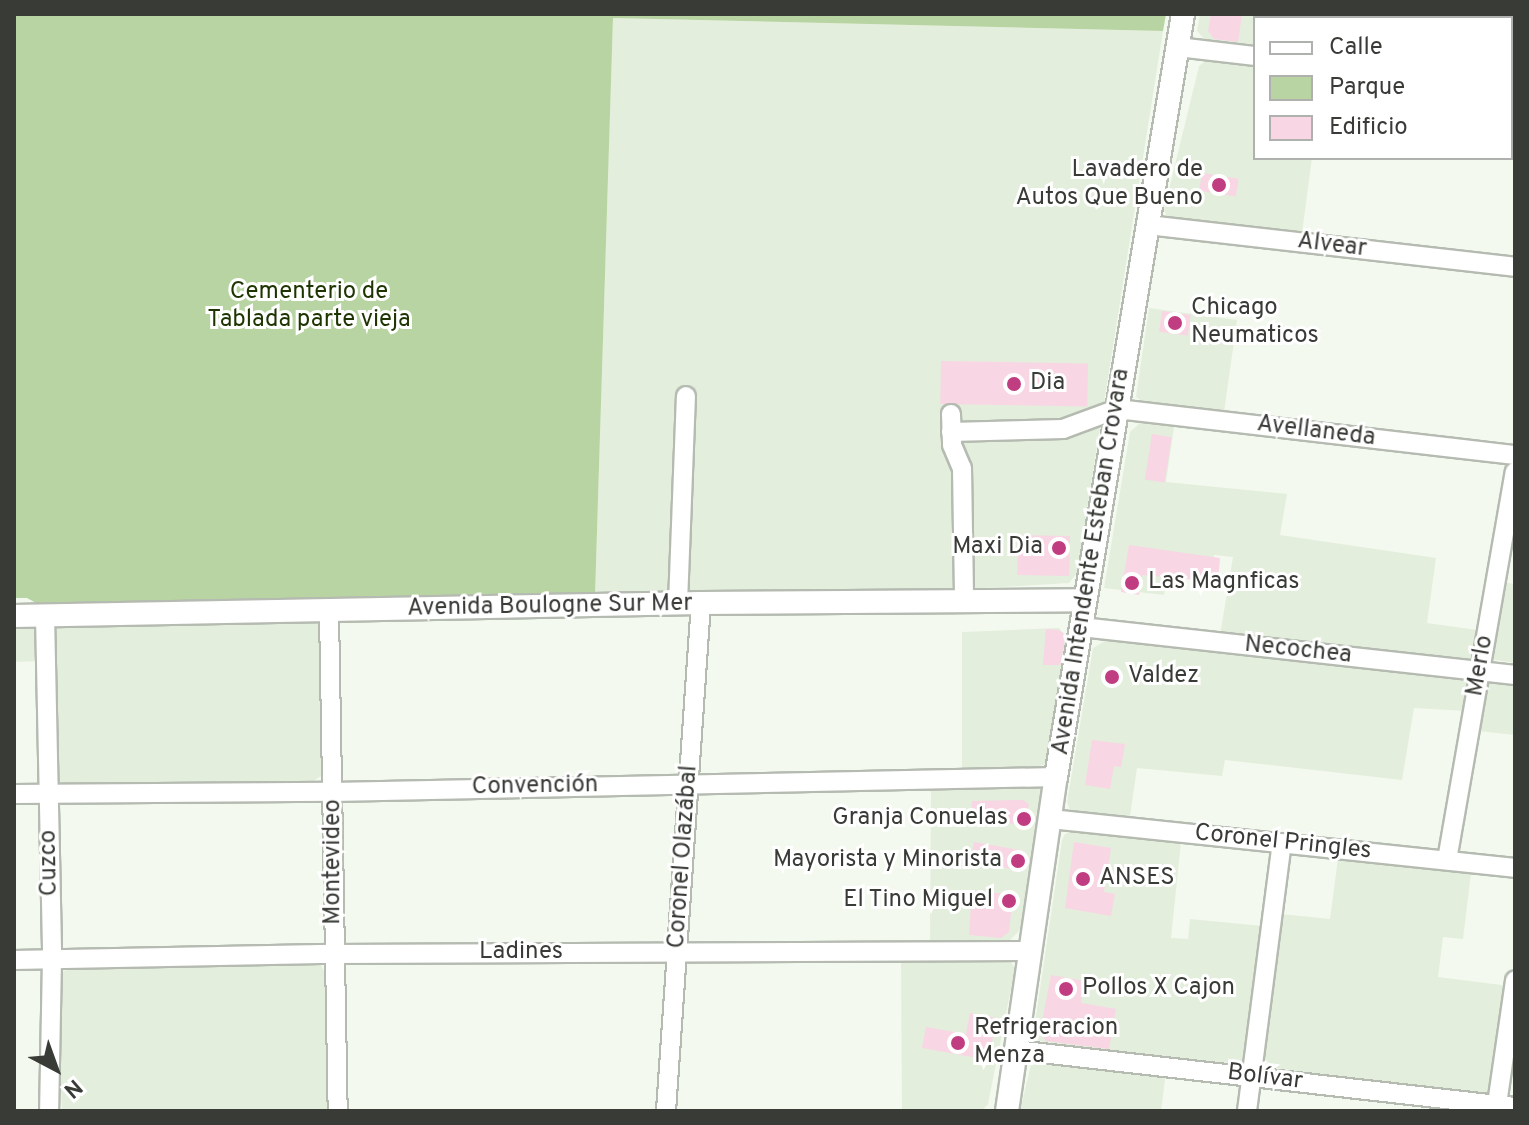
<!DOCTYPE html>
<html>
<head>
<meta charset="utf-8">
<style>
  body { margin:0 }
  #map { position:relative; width:1529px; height:1125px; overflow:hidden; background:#f3f9ee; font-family:Overpass,sans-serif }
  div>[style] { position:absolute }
  .built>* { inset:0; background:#e4eedd }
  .green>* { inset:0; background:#b8d4a2 }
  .building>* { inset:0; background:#f8d6e4; transform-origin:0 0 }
  .roads { filter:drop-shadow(2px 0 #b5bbb1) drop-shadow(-2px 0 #b5bbb1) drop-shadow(0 2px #b5bbb1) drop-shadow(0 -2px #b5bbb1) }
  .minor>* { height:18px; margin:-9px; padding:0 9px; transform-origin:9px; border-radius:9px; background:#fff }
  .major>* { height:22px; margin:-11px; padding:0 11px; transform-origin:11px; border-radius:11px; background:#fff }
  .dots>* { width:22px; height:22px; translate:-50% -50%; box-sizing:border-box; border:4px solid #fff; border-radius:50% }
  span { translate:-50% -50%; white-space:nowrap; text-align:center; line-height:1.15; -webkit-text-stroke:6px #fff; paint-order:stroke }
  .poi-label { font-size:24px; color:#383b36 }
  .right { translate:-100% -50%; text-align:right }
  .left { translate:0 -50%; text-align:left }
  .street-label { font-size:24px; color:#383b36 }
  .park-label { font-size:24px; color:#1e3501 }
  .frame { position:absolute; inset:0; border:16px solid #383b36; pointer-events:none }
  .legend { position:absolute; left:1253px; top:16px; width:260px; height:144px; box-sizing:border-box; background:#fff; border:2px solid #afb1af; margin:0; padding:10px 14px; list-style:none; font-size:24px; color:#383b36 }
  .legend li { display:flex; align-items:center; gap:16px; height:40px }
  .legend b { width:40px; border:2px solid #afb1af }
  .north { position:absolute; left:16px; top:1029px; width:80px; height:80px; -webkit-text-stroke:6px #fff; paint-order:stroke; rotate:139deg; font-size:22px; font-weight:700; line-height:32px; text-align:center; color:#383b36 }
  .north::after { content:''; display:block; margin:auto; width:28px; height:36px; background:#383b36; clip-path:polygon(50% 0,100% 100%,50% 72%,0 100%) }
</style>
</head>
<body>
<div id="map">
  <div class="built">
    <i style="clip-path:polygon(1200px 14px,1307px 14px,1306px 18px,1255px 18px,1255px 46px,1206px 41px,1197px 31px)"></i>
    <i style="clip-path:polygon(613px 18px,1163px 31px,1077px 573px,1069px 583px,935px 591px,595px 596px)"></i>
    <i style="clip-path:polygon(1210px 57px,1255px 64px,1255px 158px,1312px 158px,1302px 233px,1171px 221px,1167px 217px,1164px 210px,1199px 66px)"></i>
    <i style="clip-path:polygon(1149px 308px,1237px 320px,1224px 412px,1149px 406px,1136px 397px)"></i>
    <i style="clip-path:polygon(1141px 422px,1174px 427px,1166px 482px,1287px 494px,1280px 535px,1436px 558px,1427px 623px,1477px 630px,1471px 660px,1466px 662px,1220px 635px,1233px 557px,1214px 555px,1210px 578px,1167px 573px,1164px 595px,1104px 588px,1130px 432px)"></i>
    <i style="clip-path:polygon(1501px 582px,1515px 584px,1515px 663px,1495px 660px,1492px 655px)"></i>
    <i style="clip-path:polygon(314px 620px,321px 623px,324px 767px,321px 776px,313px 781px,63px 783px,57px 780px,54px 626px)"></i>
    <i style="clip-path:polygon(14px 623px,31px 626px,36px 631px,39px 661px,14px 662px)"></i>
    <i style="clip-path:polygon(1059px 628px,1068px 640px,1048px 763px,1030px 770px,962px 772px,962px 632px)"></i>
    <i style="clip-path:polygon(1108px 639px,1463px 679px,1469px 684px,1466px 711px,1414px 708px,1402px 780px,1225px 760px,1222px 776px,1137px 768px,1129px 823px,1071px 813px,1067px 802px,1093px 648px)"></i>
    <i style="clip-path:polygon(1492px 679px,1515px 680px,1515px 735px,1478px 731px,1487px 684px)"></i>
    <i style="clip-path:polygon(1034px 786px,1045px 793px,1020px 930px,1006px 944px,930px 948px,931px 788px)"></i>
    <i style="clip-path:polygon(1077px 830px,1181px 842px,1171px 938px,1188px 939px,1190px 919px,1263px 926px,1246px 1062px,1239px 1064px,1109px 1051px,1039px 1041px,1033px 1036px,1062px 840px,1065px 834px)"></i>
    <i style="clip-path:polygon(1338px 858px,1471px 873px,1463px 939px,1443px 937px,1438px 977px,1509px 986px,1494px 1086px,1490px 1092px,1484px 1094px,1274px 1068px,1263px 1057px,1281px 914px,1330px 919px)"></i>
    <i style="clip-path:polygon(1007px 957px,1015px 968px,988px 1104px,982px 1111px,902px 1111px,901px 958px)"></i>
    <i style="clip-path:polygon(312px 963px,321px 965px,326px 975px,329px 1111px,62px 1111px,56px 983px,63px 972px,74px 967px)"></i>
    <i style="clip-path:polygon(1032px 1060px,1166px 1072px,1161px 1111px,1020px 1111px)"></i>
  </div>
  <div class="green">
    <i style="clip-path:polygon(14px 14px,1166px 14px,1163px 31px,613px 18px,595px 596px,38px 604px,27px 598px,14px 598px)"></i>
  </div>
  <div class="building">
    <i style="clip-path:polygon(1211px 14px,1242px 14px,1238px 42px,1214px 39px,1208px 31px)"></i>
    <i style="left:1202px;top:173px;width:37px;height:18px;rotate:9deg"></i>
    <i style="left:1162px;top:311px;width:29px;height:21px;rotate:8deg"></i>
    <i style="left:941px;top:361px;width:147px;height:43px;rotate:1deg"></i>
    <i style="left:1152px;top:434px;width:20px;height:46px;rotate:9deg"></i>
    <i style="left:1018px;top:535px;width:52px;height:40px;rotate:1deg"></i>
    <i style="clip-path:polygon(1129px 545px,1220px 558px,1218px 582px,1142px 575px,1139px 595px,1121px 592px)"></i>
    <i style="clip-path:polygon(1046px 629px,1059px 630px,1066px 635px,1060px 665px,1043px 665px)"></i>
    <i style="clip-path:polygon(1092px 740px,1125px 744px,1121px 767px,1114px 766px,1110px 789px,1085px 785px)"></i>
    <i style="clip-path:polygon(1023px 800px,1029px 804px,1025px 825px,971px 819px,972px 801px)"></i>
    <i style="left:974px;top:842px;width:51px;height:20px;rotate:10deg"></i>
    <i style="clip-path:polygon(1074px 842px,1111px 848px,1104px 892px,1115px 894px,1111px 916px,1065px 908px)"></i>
    <i style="clip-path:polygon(972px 890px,1013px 895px,1009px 932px,1001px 938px,969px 935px)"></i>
    <i style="clip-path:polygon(1051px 975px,1085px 981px,1081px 1003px,1116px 1009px,1109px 1049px,1046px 1041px,1040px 1032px)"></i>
    <i style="clip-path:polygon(970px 1013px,996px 1018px,989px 1060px,922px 1048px,926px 1027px,966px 1034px)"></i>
  </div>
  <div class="roads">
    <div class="minor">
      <i style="left:1178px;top:47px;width:78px;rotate:6.7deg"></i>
      <i style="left:1511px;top:86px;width:4px"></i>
      <i style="left:1148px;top:225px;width:369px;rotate:6.5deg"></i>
      <i style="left:951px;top:414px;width:31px;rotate:88deg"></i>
      <i style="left:952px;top:445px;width:25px;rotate:67deg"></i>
      <i style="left:962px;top:468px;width:133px;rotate:89.1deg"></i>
      <i style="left:951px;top:432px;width:112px;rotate:-1.5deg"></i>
      <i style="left:1063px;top:429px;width:58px;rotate:-20.3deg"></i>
      <i style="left:1117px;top:409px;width:401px;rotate:6.6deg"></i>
      <i style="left:678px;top:603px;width:207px;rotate:-87.8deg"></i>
      <i style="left:329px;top:612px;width:499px;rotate:89deg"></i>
      <i style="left:45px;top:615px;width:344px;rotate:88.8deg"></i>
      <i style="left:52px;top:959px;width:152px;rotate:91.1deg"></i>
      <i style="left:1081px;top:627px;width:437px;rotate:6.3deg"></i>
      <i style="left:14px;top:794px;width:319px;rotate:-0.4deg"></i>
      <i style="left:333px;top:792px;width:723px;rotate:-1.19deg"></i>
      <i style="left:1050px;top:819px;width:468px;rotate:6deg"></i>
      <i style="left:1447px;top:860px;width:394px;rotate:-80.1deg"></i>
      <i style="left:14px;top:960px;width:320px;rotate:-1.1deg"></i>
      <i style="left:334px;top:954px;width:694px;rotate:-0.25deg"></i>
      <i style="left:1015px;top:1050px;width:503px;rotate:6.5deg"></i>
      <i style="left:666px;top:1111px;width:509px;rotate:-86.06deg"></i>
      <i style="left:1247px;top:1111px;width:270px;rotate:-82.6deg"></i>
      <i style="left:1496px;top:1111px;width:132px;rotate:-81.7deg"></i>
    </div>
    <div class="major">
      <i style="left:14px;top:616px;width:687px;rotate:-1.08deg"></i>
      <i style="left:701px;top:603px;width:384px;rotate:-0.4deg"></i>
      <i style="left:1007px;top:1111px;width:338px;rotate:-81.7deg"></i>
      <i style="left:1056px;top:777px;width:773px;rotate:-80.55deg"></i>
    </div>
  </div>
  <div class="dots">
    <i style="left:1219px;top:185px;background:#c13d82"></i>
    <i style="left:1175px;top:323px;background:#c13d82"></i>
    <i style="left:1014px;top:384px;background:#c13d82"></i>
    <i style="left:1059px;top:548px;background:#c13d82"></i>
    <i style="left:1132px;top:583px;background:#c13d82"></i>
    <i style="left:1112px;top:677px;background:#c13d82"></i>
    <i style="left:1024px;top:819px;background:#c13d82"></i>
    <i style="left:1018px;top:861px;background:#c13d82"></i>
    <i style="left:1083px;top:879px;background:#c13d82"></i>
    <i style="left:1009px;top:901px;background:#c13d82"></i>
    <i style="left:1066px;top:989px;background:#c13d82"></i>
    <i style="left:958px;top:1043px;background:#c13d82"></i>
  </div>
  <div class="poi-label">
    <span class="right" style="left:1203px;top:185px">Lavadero de<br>Autos Que Bueno</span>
    <span class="left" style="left:1191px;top:323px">Chicago<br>Neumaticos</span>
    <span class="left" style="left:1030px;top:384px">Dia</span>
    <span class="right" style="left:1043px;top:548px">Maxi Dia</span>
    <span class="left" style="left:1148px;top:583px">Las Magnficas</span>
    <span class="left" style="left:1128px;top:677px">Valdez</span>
    <span class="right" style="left:1008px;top:819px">Granja Conuelas</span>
    <span class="right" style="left:1002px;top:861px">Mayorista y Minorista</span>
    <span class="left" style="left:1099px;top:879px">ANSES</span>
    <span class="right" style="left:993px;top:901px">El Tino Miguel</span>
    <span class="left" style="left:1082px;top:989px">Pollos X Cajon</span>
    <span class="left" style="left:974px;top:1043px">Refrigeracion<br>Menza</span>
  </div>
  <div class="street-label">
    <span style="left:1332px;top:246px;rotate:7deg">Alvear</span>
    <span style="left:1316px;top:432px;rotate:7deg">Avellaneda</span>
    <span style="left:1092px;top:562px;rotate:-81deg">Avenida Intendente Esteban Crovara</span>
    <span style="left:550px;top:607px;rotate:-1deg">Avenida Boulogne Sur Mer</span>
    <span style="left:1298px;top:651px;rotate:6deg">Necochea</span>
    <span style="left:1481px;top:666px;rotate:-80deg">Merlo</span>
    <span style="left:535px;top:787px;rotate:-1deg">Convención</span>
    <span style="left:1283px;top:843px;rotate:6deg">Coronel Pringles</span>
    <span style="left:684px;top:857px;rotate:-86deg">Coronel Olazábal</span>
    <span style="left:334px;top:862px;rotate:-90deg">Montevideo</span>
    <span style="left:50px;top:863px;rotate:-91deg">Cuzco</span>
    <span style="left:521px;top:953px">Ladines</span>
    <span style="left:1265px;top:1078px;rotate:7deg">Bolívar</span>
  </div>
  <div class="park-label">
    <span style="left:309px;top:307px">Cementerio de<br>Tablada parte vieja</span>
  </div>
  <div class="frame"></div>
  <ul class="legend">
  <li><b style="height:10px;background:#fff"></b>Calle</li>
  <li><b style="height:22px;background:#b8d4a2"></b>Parque</li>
  <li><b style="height:22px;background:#f8d6e4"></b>Edificio</li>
  </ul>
  <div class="north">N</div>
</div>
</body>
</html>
